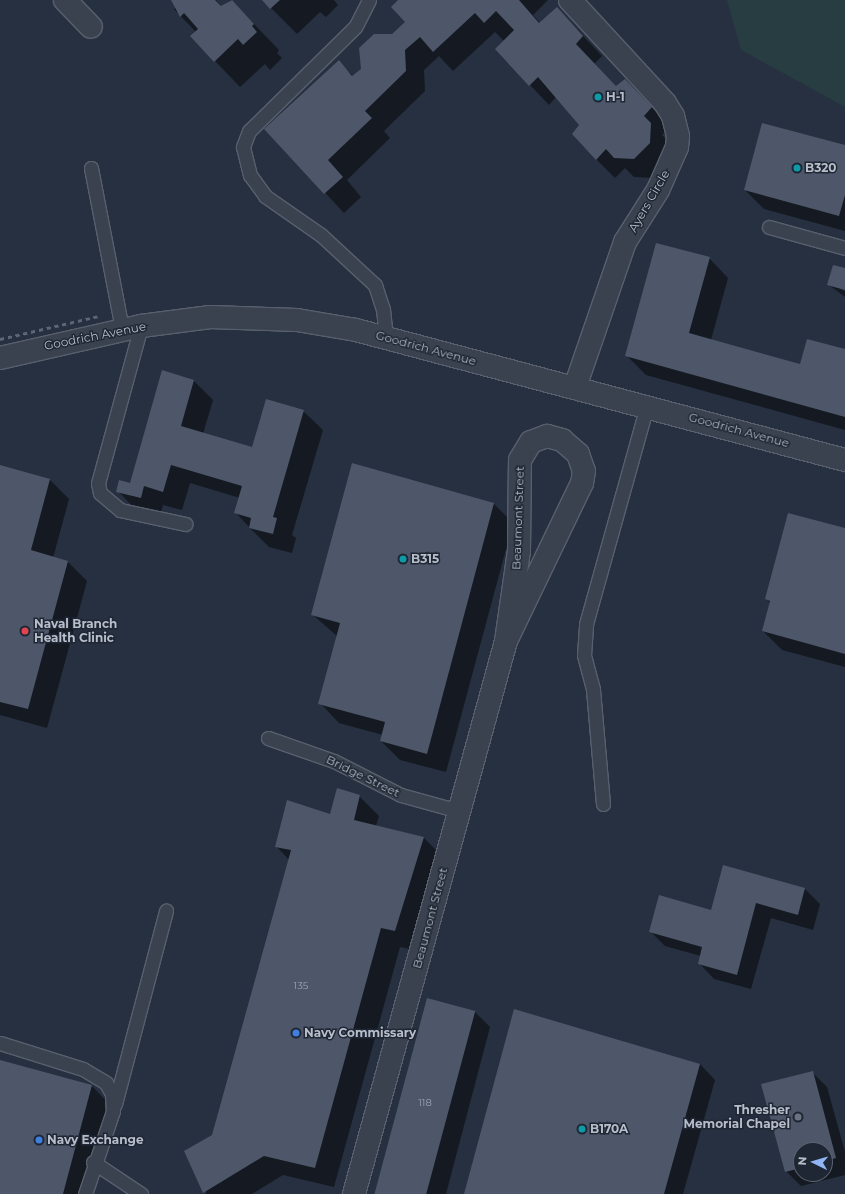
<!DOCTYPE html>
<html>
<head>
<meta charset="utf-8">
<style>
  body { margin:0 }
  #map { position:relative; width:845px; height:1194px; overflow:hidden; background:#263040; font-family:Montserrat,sans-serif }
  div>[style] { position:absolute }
  .green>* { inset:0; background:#283d41 }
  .shadow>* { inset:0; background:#0007 }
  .building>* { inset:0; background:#4d5769; transform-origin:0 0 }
  .roads { filter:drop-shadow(1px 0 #58606d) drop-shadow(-1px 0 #58606d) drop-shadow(0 1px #58606d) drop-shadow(0 -1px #58606d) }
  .service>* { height:13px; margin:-6.5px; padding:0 6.5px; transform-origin:6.5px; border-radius:6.5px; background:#3a4250 }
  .minor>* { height:22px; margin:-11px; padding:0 11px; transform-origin:11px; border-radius:11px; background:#3a4250 }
  .rail>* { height:3px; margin-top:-1.5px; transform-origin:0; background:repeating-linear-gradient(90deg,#5d6676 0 4px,transparent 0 8px) }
  .dots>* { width:11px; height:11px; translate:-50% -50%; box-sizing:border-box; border:2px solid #1f2735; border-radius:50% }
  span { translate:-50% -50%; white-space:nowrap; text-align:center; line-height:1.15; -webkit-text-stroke:3px #1f2735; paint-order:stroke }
  .number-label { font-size:10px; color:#9ca4b2 }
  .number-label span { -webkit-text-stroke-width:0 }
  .poi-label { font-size:12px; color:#b7beca; font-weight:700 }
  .left { translate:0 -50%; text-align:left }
  .right { translate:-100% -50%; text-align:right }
  .street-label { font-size:12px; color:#b7beca }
  .north { position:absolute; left:793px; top:1142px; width:40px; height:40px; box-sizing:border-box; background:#1f2735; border:1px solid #5c6371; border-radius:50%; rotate:275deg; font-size:11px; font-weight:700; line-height:16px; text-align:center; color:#b7beca }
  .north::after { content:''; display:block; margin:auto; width:14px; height:18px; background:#91b4f5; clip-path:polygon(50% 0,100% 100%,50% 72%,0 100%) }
</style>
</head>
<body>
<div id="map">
  <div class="green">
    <i style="clip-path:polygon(727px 0,845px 0,845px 107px,741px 50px)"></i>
  </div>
  <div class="shadow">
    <i style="clip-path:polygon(172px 0,216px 0,222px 7px,231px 0,279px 50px,277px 53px,282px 58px,270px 70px,265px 64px,240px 87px,215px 61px,196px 32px,174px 9px,177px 5px)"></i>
    <i style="clip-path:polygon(263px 0,334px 0,338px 5px,326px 17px,320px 12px,297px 34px)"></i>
    <i style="clip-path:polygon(399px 0,548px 0,533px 15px,540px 23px,557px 8px,602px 56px,594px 64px,617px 87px,625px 81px,671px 127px,662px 135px,670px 143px,654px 178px,634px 177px,625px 168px,615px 178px,596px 159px,581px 125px,556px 97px,549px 105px,496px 49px,504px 41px,495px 32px,453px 71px,439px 56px,424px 70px,425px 91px,384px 131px,390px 138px,347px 180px,361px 197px,344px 213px,266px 129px,339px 62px,353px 76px,362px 69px,406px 22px)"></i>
    <i style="clip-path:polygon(845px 146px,845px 231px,764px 209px,745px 190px)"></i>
    <i style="clip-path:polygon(709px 258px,728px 278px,711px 340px,801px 365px,845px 350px,845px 430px,646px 375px,627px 356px)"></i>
    <i style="clip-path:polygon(845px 269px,845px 289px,839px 288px,845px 291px,845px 297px,829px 285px)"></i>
    <i style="clip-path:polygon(193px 380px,213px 400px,203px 434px,253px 449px,303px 411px,323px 430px,292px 535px,296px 538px,292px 553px,269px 547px,250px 528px,236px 513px,240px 498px,190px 483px,182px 510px,163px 505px,160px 517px,137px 511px,118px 491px,130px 484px)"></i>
    <i style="clip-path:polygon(0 466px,50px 480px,69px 499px,53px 558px,68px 562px,87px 581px,47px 728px,0 715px)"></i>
    <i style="clip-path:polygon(494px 504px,513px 523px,446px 772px,400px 760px,381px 741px,383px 735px,339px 723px,320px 703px,337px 636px,313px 615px)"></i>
    <i style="clip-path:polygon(845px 529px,845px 667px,782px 650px,763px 631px,770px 603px,766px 599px)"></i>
    <i style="clip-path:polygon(359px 796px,379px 816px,376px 826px,423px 837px,443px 857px,415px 950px,400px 947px,334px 1187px,283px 1175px,252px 1194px,206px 1194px,213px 1135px,289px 860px,276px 846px)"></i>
    <i style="clip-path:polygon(724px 866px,805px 889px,820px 904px,813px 930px,771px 918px,751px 989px,714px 979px,699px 963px,701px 956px,665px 946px,650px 931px,712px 911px)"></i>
    <i style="clip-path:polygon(427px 1000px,475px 1012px,490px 1027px,446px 1194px,376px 1194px)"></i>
    <i style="clip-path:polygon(0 1061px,92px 1086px,111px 1106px,87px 1194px,0 1194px)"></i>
    <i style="clip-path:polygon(700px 1064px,715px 1080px,683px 1194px,465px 1194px)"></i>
    <i style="clip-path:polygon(evenodd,812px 1072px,827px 1087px,845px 1152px,845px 1175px,801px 1186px,786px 1171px,812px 1072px,801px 1150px,825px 1150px,825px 1174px,801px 1174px,801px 1150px)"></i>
  </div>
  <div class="building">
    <i style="clip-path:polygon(171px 0,215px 0,221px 6px,232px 0,254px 24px,252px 26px,257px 32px,243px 45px,238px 39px,214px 62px,190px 36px,198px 29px,184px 13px,180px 17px)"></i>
    <i style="clip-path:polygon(262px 0,280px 0,270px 9px)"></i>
    <i style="clip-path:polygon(398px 0,519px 0,539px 23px,557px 7px,583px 36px,576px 44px,616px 86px,625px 79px,652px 107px,644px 116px,651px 123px,650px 143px,634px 159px,614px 158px,606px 149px,596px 160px,572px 134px,579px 125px,538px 77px,529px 86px,495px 49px,514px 30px,496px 11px,484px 23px,475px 13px,433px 52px,420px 37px,405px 50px,406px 71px,365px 111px,372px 118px,328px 160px,343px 177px,324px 194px,264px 129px,339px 60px,352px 76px,361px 69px,359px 48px,374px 34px,392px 34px,405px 22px,391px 7px)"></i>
    <i style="clip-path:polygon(762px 123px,845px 145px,845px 195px,839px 216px,744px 190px)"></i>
    <i style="clip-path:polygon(656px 243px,710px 257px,689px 333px,800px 364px,807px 339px,845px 349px,845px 417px,625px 356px)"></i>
    <i style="clip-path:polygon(833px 265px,845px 268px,845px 290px,827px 285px)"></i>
    <i style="clip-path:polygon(162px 370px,194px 380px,181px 426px,252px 447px,266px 399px,304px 410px,273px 517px,277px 518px,273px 534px,249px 528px,251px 518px,234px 513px,242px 486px,171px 465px,163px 492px,144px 486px,141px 498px,116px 492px,119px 480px,130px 483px)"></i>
    <i style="clip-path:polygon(352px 463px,494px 503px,427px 754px,380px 741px,385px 722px,318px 704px,340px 623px,311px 615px)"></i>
    <i style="clip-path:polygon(0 465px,50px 479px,31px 550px,68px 561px,28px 709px,0 702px)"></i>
    <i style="clip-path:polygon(788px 513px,845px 528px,845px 654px,762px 631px,770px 601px,765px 599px)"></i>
    <i style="clip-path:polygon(337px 788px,360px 795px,354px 820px,424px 837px,395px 931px,381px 928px,315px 1168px,264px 1156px,203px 1193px,184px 1151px,212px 1135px,291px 850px,275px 847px,287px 800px,330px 814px)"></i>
    <i style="clip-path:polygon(723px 865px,805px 888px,798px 915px,756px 903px,737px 975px,698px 964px,702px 947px,649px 932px,659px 895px,711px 910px)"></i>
    <i style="left:427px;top:998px;width:50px;height:203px;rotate:15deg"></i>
    <i style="clip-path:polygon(514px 1009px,700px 1064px,664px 1194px,464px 1194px)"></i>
    <i style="clip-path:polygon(0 1060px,92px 1085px,63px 1194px,0 1194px)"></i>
    <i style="clip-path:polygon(813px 1071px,836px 1158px,825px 1161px,825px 1150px,801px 1150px,801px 1168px,785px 1172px,761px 1084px)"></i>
  </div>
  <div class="roads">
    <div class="service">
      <i style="left:369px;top:0;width:30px;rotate:117deg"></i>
      <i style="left:355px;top:27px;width:148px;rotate:135.5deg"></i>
      <i style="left:249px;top:131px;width:17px;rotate:111deg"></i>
      <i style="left:243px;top:147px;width:29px;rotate:76deg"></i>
      <i style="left:250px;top:175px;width:26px;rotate:54deg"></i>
      <i style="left:265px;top:196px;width:68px;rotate:34.9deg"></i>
      <i style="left:321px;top:235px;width:74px;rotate:42.8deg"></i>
      <i style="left:375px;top:285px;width:25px;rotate:72deg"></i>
      <i style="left:383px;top:309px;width:29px;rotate:84deg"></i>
      <i style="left:91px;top:168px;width:164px;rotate:79.1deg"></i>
      <i style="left:769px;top:227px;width:79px;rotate:15.4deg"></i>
      <i style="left:141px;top:326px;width:163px;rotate:105.3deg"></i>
      <i style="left:98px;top:483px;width:10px;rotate:79deg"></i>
      <i style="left:100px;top:493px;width:26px;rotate:40deg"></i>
      <i style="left:120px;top:510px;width:67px;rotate:12deg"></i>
      <i style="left:268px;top:738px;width:70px;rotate:19.2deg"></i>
      <i style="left:334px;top:761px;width:75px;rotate:26.9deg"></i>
      <i style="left:401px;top:795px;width:60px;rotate:15.4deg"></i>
      <i style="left:603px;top:804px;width:115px;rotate:-95deg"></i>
      <i style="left:593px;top:689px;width:35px;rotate:-105deg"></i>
      <i style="left:584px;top:655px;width:31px;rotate:-86deg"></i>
      <i style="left:586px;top:624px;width:227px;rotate:-74.4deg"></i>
      <i style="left:0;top:1043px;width:87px;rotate:17.4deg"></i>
      <i style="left:83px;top:1069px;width:27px;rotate:31deg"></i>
      <i style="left:106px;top:1083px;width:13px;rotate:61deg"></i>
      <i style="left:112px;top:1094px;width:17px;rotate:87deg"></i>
      <i style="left:113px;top:1111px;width:88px;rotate:108.6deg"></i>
      <i style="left:115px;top:1104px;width:200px;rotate:-75.2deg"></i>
      <i style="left:93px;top:1162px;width:58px;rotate:33.7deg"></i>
    </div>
    <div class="minor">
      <i style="left:65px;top:0;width:37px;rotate:46deg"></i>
      <i style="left:570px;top:0;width:140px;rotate:47.3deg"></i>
      <i style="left:665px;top:103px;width:15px;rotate:58deg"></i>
      <i style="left:673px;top:116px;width:21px;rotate:76deg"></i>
      <i style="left:678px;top:136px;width:11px;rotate:95deg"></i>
      <i style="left:677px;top:147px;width:47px;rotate:113.8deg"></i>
      <i style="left:658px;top:190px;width:62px;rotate:122.4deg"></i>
      <i style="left:625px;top:242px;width:153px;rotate:109deg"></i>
      <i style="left:0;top:358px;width:145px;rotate:-12.8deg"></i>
      <i style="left:141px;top:326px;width:70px;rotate:-7.4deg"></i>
      <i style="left:210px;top:317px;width:87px;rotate:2deg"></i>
      <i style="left:297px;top:320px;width:60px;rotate:9.6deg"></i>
      <i style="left:356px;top:330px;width:506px;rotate:14.89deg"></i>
      <i style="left:354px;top:1194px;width:574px;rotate:-74.63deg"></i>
      <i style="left:506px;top:641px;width:91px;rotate:-81.8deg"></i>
      <i style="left:519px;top:551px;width:91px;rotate:-89.4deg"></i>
      <i style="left:520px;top:460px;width:21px;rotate:-59deg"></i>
      <i style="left:531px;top:442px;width:17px;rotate:-21deg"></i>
      <i style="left:547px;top:436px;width:16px;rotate:15deg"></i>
      <i style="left:562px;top:440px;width:21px;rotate:41deg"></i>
      <i style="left:578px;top:454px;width:18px;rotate:71deg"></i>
      <i style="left:584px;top:471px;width:12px;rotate:99deg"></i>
      <i style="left:582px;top:483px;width:175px;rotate:115.7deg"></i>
    </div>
  </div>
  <div class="rail">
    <i style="left:0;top:339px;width:102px;rotate:-13.1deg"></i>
  </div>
  <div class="dots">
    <i style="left:598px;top:97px;background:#0f9aa8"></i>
    <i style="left:797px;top:168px;background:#0f9aa8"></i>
    <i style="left:403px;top:559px;background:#0f9aa8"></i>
    <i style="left:25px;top:631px;background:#e0444e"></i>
    <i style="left:296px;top:1033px;background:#3f7fe0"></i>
    <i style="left:798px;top:1117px;background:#6b7280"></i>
    <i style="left:582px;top:1129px;background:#0f9aa8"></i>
    <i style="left:39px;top:1140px;background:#3f7fe0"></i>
  </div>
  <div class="number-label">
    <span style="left:301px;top:986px">135</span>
    <span style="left:425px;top:1103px">118</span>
  </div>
  <div class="poi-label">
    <span class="left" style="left:606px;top:97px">H-1</span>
    <span class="left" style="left:805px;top:168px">B320</span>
    <span class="left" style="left:411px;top:559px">B315</span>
    <span class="left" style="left:34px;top:631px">Naval Branch<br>Health Clinic</span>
    <span class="left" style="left:304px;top:1033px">Navy Commissary</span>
    <span class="right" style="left:790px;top:1117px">Thresher<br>Memorial Chapel</span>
    <span class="left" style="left:590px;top:1129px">B170A</span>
    <span class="left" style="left:47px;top:1140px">Navy Exchange</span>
  </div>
  <div class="street-label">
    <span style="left:649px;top:201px;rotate:-60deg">Ayers Circle</span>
    <span style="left:95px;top:336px;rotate:-11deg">Goodrich Avenue</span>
    <span style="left:426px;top:348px;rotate:15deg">Goodrich Avenue</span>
    <span style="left:739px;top:430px;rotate:15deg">Goodrich Avenue</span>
    <span style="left:518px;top:518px;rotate:-88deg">Beaumont Street</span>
    <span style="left:363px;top:776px;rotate:26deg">Bridge Street</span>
    <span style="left:430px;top:918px;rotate:-75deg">Beaumont Street</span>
  </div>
  <div class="north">N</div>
</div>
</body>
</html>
